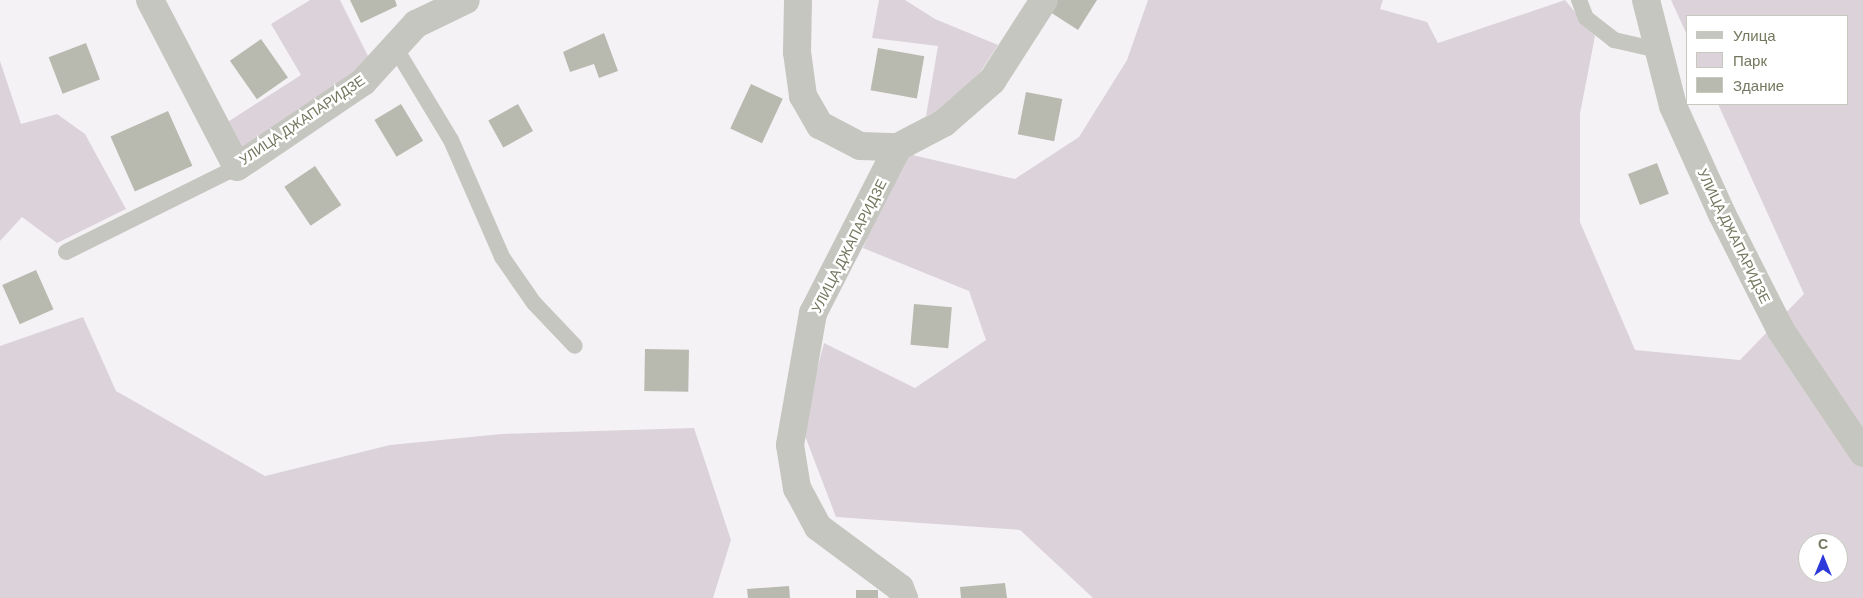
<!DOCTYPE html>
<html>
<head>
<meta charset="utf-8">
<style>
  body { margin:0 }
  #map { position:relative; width:1863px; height:598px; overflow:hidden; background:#f5f2f6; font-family:Barlow,sans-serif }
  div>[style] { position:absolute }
  .green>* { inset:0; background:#dcd3da }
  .building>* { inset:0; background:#b9baaf; transform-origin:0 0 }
  .service>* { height:16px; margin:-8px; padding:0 8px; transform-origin:8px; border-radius:8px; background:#c5c6bf }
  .minor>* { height:28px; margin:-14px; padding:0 14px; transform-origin:14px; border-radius:14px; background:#c5c6bf }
  .tertiary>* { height:28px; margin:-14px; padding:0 14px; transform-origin:14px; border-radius:14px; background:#c5c6bf }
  span { translate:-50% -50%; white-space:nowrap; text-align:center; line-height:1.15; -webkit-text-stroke:5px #fff; paint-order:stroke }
  .street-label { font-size:14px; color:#73775e }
  .legend { position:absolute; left:1686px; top:15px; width:162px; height:90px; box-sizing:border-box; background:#fff; border:1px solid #c7c9bf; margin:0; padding:6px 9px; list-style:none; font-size:15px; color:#73775e }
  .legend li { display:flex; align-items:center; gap:10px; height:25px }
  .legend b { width:25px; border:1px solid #c7c9bf }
  .north { position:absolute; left:1798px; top:533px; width:50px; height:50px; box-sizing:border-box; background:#fff; border:1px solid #c7c9bf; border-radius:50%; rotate:0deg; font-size:14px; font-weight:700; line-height:20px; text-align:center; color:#73775e }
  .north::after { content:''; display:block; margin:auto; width:18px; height:22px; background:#2e39da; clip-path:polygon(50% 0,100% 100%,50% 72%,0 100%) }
</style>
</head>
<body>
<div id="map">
  <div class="green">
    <i style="clip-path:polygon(310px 0,340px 0,369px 58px,353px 76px,241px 151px,226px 123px,301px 75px,271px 24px)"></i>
    <i style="clip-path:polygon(879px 0,905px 0,935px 19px,998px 45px,963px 99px,926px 116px,938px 46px,872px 38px)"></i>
    <i style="clip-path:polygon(evenodd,1148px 0,1383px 0,1380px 9px,1427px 22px,1438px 43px,1565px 0,1595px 36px,1580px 114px,1580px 222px,1635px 350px,1740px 360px,1804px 294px,1718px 104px,1847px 104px,1847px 16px,1687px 16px,1687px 35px,1671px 0,1863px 0,1863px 598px,1093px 598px,1020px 530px,836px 517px,802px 428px,824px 343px,915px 388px,986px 340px,969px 291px,863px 248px,900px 152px,1015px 179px,1079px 137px,1127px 60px,1148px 0,1808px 543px,1838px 543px,1838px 573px,1808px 573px,1808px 543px)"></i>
    <i style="clip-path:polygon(0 61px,21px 124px,57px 114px,85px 134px,126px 209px,57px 243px,22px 217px,0 241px)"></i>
    <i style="clip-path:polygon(83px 317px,116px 391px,265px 476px,390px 445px,501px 434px,694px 428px,731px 540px,713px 598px,0 598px,0 346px)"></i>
  </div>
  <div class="building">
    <i style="clip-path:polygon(350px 0,395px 0,397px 6px,361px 23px)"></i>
    <i style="clip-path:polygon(1057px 0,1097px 0,1078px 30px,1050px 12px)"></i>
    <i style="clip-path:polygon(604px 33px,618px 71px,599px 78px,594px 64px,570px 72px,563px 52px)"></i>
    <i style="left:261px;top:39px;width:47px;height:38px;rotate:55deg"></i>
    <i style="left:86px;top:43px;width:39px;height:40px;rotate:69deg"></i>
    <i style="left:878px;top:48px;width:47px;height:43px;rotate:10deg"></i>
    <i style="left:751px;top:84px;width:35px;height:49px;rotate:25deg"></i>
    <i style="left:1026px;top:92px;width:37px;height:43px;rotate:11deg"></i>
    <i style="left:401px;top:104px;width:43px;height:31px;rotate:59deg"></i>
    <i style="left:518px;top:104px;width:31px;height:34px;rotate:61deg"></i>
    <i style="left:168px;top:111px;width:60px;height:63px;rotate:66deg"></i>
    <i style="left:1657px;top:163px;width:33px;height:31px;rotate:69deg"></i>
    <i style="left:315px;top:166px;width:47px;height:37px;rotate:56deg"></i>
    <i style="left:36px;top:270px;width:43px;height:37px;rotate:66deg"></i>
    <i style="left:914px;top:304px;width:38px;height:41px;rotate:5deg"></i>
    <i style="left:645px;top:349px;width:44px;height:42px;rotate:1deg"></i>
    <i style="clip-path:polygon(1005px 583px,1007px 598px,961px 598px,960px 587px)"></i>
    <i style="clip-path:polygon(789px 586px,790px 598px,748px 598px,747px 589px)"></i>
    <i style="left:856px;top:590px;width:22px;height:8px"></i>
  </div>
  <div class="service">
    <i style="left:1579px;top:0;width:19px;rotate:69deg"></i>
    <i style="left:1586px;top:18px;width:36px;rotate:38deg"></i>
    <i style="left:1614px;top:40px;width:45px;rotate:12.8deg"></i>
    <i style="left:393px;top:44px;width:112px;rotate:58.9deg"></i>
    <i style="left:451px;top:140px;width:128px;rotate:66.4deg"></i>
    <i style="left:502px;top:257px;width:56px;rotate:55.2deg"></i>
    <i style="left:534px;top:303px;width:59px;rotate:46.4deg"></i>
    <i style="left:66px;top:252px;width:191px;rotate:-26.4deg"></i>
  </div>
  <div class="minor">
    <i style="left:150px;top:0;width:188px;rotate:62.5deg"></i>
    <i style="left:237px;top:167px;width:152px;rotate:-34deg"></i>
    <i style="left:363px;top:82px;width:79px;rotate:-47.6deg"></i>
    <i style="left:416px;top:24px;width:55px;rotate:-25.6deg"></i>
    <i style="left:798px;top:0;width:52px;rotate:91.1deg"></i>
    <i style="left:797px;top:52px;width:44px;rotate:82.2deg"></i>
    <i style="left:803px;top:96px;width:34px;rotate:60deg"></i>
    <i style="left:820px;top:125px;width:45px;rotate:27.7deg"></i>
    <i style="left:860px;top:146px;width:38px;rotate:2deg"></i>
    <i style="left:898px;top:147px;width:52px;rotate:-27.6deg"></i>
    <i style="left:944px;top:123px;width:64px;rotate:-41.2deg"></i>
    <i style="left:992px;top:81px;width:96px;rotate:-57.3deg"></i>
    <i style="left:898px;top:147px;width:186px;rotate:117.1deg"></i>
    <i style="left:813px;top:313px;width:134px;rotate:99.9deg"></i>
    <i style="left:790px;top:445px;width:44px;rotate:80.8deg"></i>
    <i style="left:797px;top:488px;width:44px;rotate:61.7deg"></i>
    <i style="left:818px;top:527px;width:102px;rotate:36.6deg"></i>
    <i style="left:900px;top:588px;width:11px;rotate:68deg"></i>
  </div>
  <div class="tertiary">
    <i style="left:1646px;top:0;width:109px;rotate:75.7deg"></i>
    <i style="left:1673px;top:106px;width:119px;rotate:65.6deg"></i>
    <i style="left:1722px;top:214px;width:129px;rotate:63.2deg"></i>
    <i style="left:1780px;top:329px;width:149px;rotate:56.2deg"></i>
  </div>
  <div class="street-label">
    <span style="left:302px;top:120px;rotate:-34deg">УЛИЦА ДЖАПАРИДЗЕ</span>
    <span style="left:1734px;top:236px;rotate:64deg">УЛИЦА ДЖАПАРИДЗЕ</span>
    <span style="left:849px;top:246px;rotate:-63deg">УЛИЦА ДЖАПАРИДЗЕ</span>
  </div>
  <ul class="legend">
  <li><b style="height:6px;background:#c5c6bf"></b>Улица</li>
  <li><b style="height:14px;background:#dcd3da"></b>Парк</li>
  <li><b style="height:14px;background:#b9baaf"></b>Здание</li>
  </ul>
  <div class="north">С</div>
</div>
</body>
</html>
